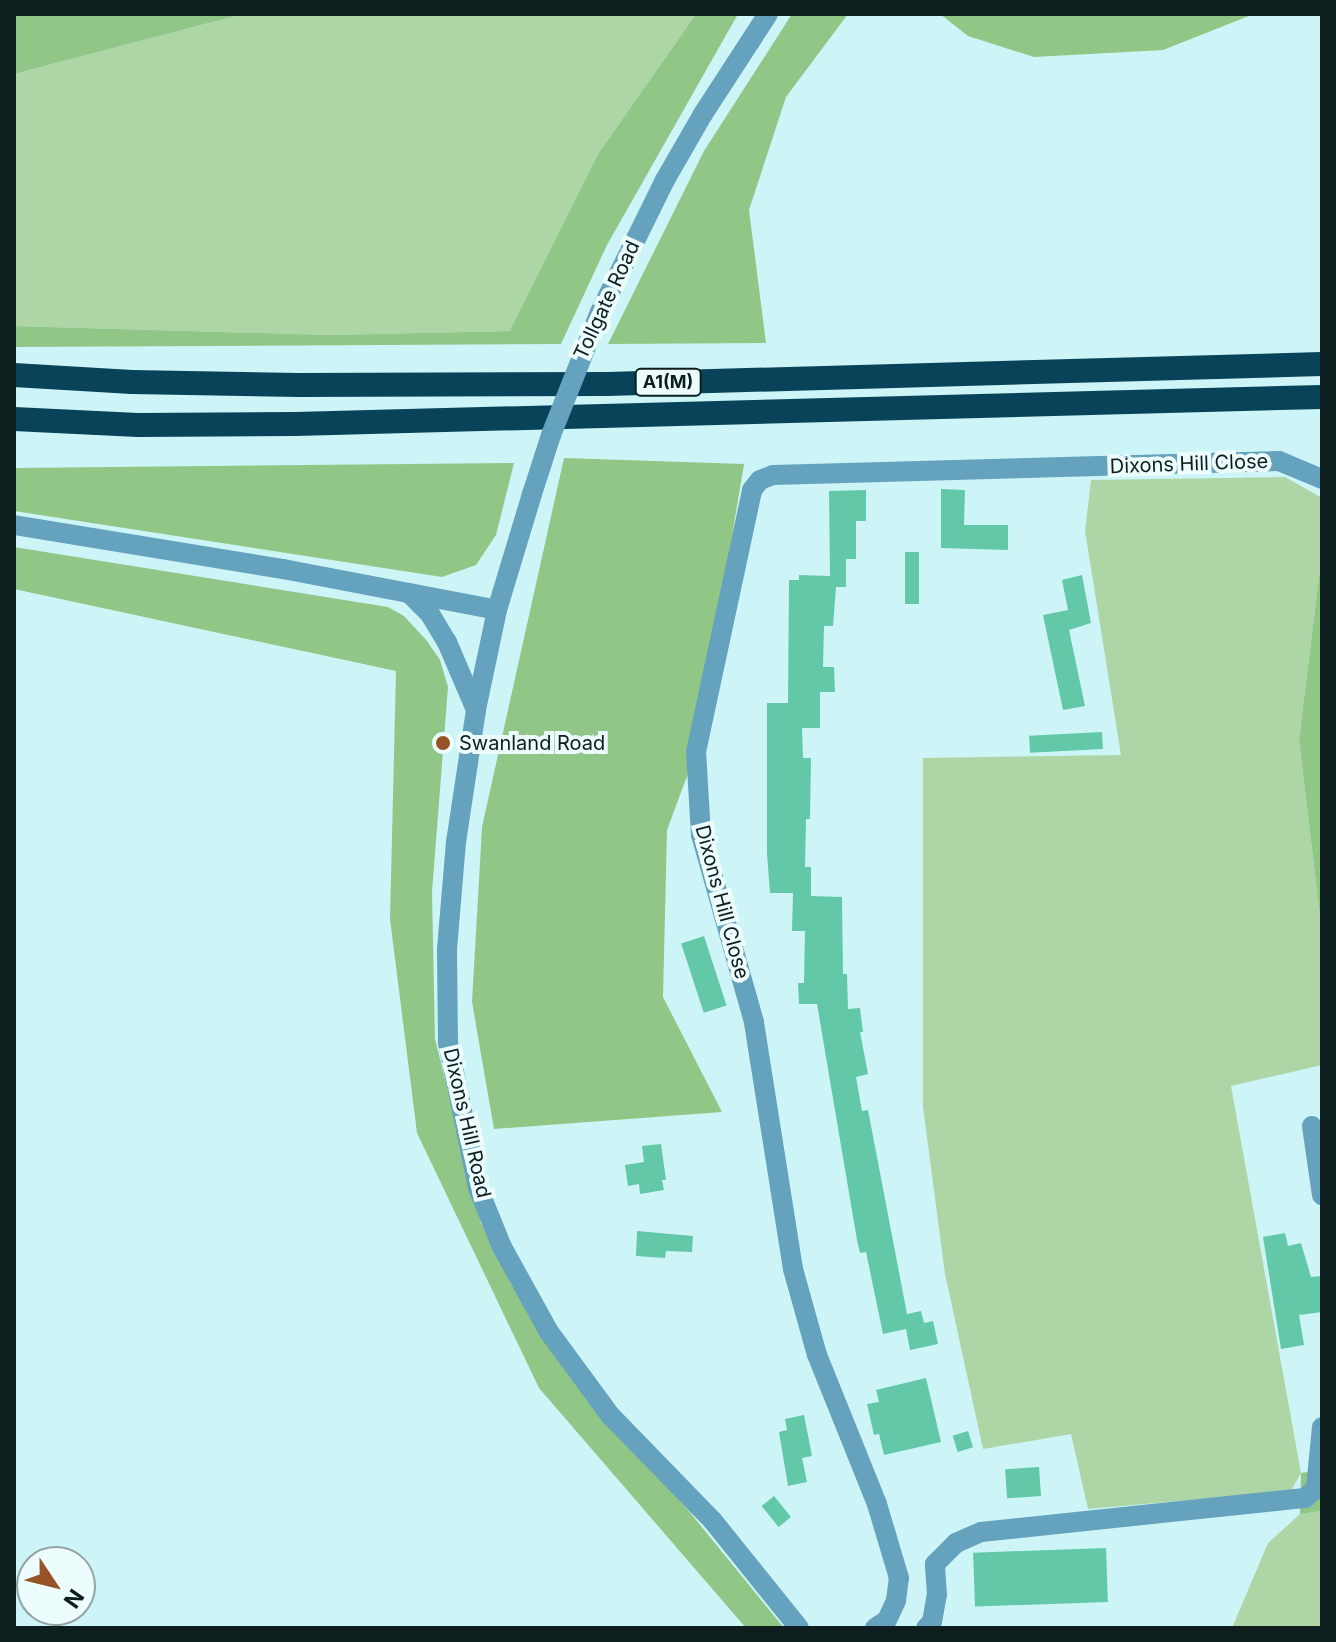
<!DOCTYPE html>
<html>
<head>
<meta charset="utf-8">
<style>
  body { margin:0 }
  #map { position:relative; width:1336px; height:1642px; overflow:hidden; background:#cdf5f7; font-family:Inter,sans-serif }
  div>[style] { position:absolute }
  .green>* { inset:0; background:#aed5a6 }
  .forest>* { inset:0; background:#91c786 }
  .building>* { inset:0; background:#63c8a7; transform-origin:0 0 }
  .minor>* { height:20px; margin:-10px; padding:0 10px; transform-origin:10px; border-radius:10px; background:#65a2be }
  .highway>* { height:24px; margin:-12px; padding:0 12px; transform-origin:12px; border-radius:12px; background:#094359 }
  .minor-bridge>* { height:20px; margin:-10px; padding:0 10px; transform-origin:10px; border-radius:10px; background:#65a2be }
  .dots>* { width:22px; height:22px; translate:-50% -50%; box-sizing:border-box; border:4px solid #edfdfe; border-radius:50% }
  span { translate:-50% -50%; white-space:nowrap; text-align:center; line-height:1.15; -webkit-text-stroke:8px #edfdfe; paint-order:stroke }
  .shield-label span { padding:2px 6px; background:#edfdfe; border:2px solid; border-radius:6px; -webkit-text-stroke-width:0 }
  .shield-label { font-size:18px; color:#0e1d1e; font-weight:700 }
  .street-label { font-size:20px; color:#0e1d1e }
  .poi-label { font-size:20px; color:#0e1d1e }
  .left { translate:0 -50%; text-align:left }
  .frame { position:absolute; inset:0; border:16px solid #0e1d1e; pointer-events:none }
  .north { position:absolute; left:16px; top:1546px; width:80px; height:80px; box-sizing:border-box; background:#edfdfe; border:2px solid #94a3a4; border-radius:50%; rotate:125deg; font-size:22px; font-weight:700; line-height:32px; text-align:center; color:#0e1d1e }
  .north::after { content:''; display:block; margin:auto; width:28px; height:36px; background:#975325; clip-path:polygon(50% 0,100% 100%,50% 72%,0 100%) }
</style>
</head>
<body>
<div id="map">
  <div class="green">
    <i style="clip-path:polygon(243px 14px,696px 14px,598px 154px,511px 331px,330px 335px,14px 326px,14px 74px)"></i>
    <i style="clip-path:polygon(1285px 477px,1322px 498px,1322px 552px,1299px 740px,1322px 933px,1322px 1065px,1231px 1086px,1301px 1473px,1291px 1491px,1088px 1509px,1071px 1434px,983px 1449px,945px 1274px,923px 1107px,923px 758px,1121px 755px,1085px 531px,1091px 480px)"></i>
    <i style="clip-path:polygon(1322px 1511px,1322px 1628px,1232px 1628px,1268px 1543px,1300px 1514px)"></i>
  </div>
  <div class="forest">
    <i style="clip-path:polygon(14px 14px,243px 14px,14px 74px)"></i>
    <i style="clip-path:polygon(696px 14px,738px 14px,607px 245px,561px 344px,14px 347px,14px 326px,330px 335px,510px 331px,598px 154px)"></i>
    <i style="clip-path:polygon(792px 14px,848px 14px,786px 97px,749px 210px,766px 343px,608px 344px,704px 151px)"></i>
    <i style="clip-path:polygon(940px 14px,1254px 14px,1163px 50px,1034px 57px,968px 36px)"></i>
    <i style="clip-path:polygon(564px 458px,744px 464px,696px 752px,667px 830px,663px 997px,722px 1112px,494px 1129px,472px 1002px,482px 827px)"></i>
    <i style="clip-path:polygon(514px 463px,496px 535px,476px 565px,442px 577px,14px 511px,14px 468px)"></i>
    <i style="clip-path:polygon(14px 547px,388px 607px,404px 616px,427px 641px,440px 660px,448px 687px,432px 892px,435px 1039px,481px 1223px,511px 1284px,587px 1398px,688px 1510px,784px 1628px,746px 1628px,539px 1388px,417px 1133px,390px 919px,396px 671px,14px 589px)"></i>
    <i style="clip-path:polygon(1322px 552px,1322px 933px,1299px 740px)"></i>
    <i style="clip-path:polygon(1322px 1470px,1322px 1511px,1300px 1514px,1301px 1473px)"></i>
  </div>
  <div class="building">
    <i style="clip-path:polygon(941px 489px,965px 490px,964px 525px,1008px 525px,1008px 550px,941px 548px)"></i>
    <i style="clip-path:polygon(866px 490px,866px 521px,856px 521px,856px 559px,846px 559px,846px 587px,836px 587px,833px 626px,824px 626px,823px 667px,834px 667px,835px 692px,820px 692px,820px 728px,802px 728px,803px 758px,811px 758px,810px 819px,806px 819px,805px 867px,811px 867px,811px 896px,842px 897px,843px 974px,847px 974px,848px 1009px,860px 1008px,863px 1032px,860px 1032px,868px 1074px,856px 1077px,862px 1111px,868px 1110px,907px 1314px,921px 1311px,924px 1323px,933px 1321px,938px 1344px,910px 1350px,906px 1329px,883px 1334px,866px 1252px,860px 1253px,857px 1240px,817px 1004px,799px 1004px,798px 983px,804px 983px,805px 931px,792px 931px,793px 893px,770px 893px,767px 854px,767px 703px,788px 703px,789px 580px,799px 580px,799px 575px,830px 576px,829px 491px)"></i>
    <i style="left:905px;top:552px;width:14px;height:52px"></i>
    <i style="clip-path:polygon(1082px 575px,1091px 623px,1069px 630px,1085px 706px,1063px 710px,1043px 615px,1068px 610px,1062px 580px)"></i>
    <i style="left:1102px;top:732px;width:17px;height:73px;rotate:87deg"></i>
    <i style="left:704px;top:936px;width:73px;height:24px;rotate:72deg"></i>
    <i style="clip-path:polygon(661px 1144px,666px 1180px,662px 1180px,664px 1190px,640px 1194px,639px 1184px,628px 1186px,625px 1165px,644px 1162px,642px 1146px)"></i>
    <i style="clip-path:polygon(637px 1231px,693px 1236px,692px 1252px,666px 1251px,665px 1258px,636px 1256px)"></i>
    <i style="clip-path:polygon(1285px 1233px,1288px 1246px,1301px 1243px,1311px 1277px,1322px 1276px,1322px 1312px,1299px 1315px,1304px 1345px,1281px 1349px,1263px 1237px)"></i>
    <i style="clip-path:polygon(926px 1378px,941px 1442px,884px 1455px,879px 1434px,874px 1435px,867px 1404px,879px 1402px,876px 1390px)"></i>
    <i style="clip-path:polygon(804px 1415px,812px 1456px,802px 1458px,807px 1482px,788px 1486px,779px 1432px,787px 1430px,785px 1419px)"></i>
    <i style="left:968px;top:1431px;width:17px;height:16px;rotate:73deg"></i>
    <i style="left:1039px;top:1467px;width:29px;height:34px;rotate:86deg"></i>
    <i style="left:774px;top:1496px;width:27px;height:16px;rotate:51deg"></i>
    <i style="left:1106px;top:1548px;width:54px;height:133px;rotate:88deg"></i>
  </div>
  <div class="minor">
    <i style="left:600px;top:312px;width:147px;rotate:-63.8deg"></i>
    <i style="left:665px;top:180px;width:76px;rotate:-60.1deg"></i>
    <i style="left:703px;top:114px;width:119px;rotate:-57deg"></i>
    <i style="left:532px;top:494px;width:121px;rotate:106.8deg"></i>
    <i style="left:497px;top:610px;width:102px;rotate:101.9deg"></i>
    <i style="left:476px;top:710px;width:134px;rotate:98.6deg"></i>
    <i style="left:456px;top:842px;width:108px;rotate:94.8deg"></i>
    <i style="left:447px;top:950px;width:93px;rotate:89.4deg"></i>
    <i style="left:448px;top:1043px;width:148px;rotate:78.3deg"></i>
    <i style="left:478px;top:1188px;width:64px;rotate:67.9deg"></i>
    <i style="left:502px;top:1247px;width:97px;rotate:61.1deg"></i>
    <i style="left:549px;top:1332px;width:103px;rotate:53.7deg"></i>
    <i style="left:610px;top:1415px;width:148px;rotate:45.8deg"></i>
    <i style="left:713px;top:1521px;width:137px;rotate:51.2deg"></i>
    <i style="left:14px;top:525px;width:273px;rotate:9.3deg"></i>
    <i style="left:283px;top:569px;width:218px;rotate:10.8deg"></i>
    <i style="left:409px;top:593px;width:30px;rotate:45deg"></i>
    <i style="left:430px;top:614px;width:33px;rotate:59deg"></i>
    <i style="left:447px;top:642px;width:74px;rotate:66.9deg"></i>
    <i style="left:1312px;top:1126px;width:70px;rotate:81.8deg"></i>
    <i style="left:875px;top:1628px;width:14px;rotate:-34deg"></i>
    <i style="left:887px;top:1620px;width:21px;rotate:-65deg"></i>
    <i style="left:896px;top:1601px;width:23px;rotate:-83deg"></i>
    <i style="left:899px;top:1578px;width:77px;rotate:-106.6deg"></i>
    <i style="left:877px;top:1504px;width:161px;rotate:-111.9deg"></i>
    <i style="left:817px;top:1355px;width:89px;rotate:-105.6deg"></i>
    <i style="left:793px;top:1269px;width:250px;rotate:-99deg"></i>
    <i style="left:754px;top:1022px;width:194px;rotate:-105.8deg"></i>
    <i style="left:701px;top:835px;width:83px;rotate:-93.4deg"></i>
    <i style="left:696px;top:752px;width:268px;rotate:-77.9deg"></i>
    <i style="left:752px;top:490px;width:13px;rotate:-51deg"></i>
    <i style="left:760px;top:480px;width:14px;rotate:-21deg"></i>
    <i style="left:773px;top:475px;width:506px;rotate:-1.58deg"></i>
    <i style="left:1279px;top:461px;width:47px;rotate:22.7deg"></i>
    <i style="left:926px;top:1628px;width:8px;rotate:-45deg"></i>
    <i style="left:932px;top:1622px;width:27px;rotate:-80deg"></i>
    <i style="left:937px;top:1595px;width:31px;rotate:-94deg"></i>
    <i style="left:935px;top:1564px;width:30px;rotate:-45deg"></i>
    <i style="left:956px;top:1543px;width:27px;rotate:-24deg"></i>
    <i style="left:981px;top:1532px;width:326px;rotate:-6deg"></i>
    <i style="left:1305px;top:1498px;width:15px;rotate:-42deg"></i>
    <i style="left:1316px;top:1488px;width:61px;rotate:-84.4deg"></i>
  </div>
  <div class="highway">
    <i style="left:14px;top:375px;width:118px;rotate:3.4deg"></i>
    <i style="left:132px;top:382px;width:167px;rotate:1deg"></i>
    <i style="left:299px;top:385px;width:308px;rotate:-0.2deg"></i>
    <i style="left:607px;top:384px;width:715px;rotate:-1.6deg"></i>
    <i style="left:14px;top:419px;width:124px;rotate:2.8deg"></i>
    <i style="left:138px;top:425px;width:157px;rotate:-0.4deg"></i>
    <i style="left:295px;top:424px;width:1027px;rotate:-1.51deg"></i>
  </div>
  <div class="minor-bridge">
    <i style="left:532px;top:494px;width:62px;rotate:-72.1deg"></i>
    <i style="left:551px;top:435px;width:132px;rotate:-68.3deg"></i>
  </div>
  <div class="dots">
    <i style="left:443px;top:743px;background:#975325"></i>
  </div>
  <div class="shield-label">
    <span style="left:668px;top:382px">A1(M)</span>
  </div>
  <div class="street-label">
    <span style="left:607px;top:300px;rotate:-65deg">Tollgate Road</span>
    <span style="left:1189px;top:464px;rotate:-2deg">Dixons Hill Close</span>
    <span style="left:722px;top:902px;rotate:75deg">Dixons Hill Close</span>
    <span style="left:467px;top:1123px;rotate:77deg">Dixons Hill Road</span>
  </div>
  <div class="poi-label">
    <span class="left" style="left:459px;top:743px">Swanland Road</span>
  </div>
  <div class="frame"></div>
  <div class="north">N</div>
</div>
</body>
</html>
